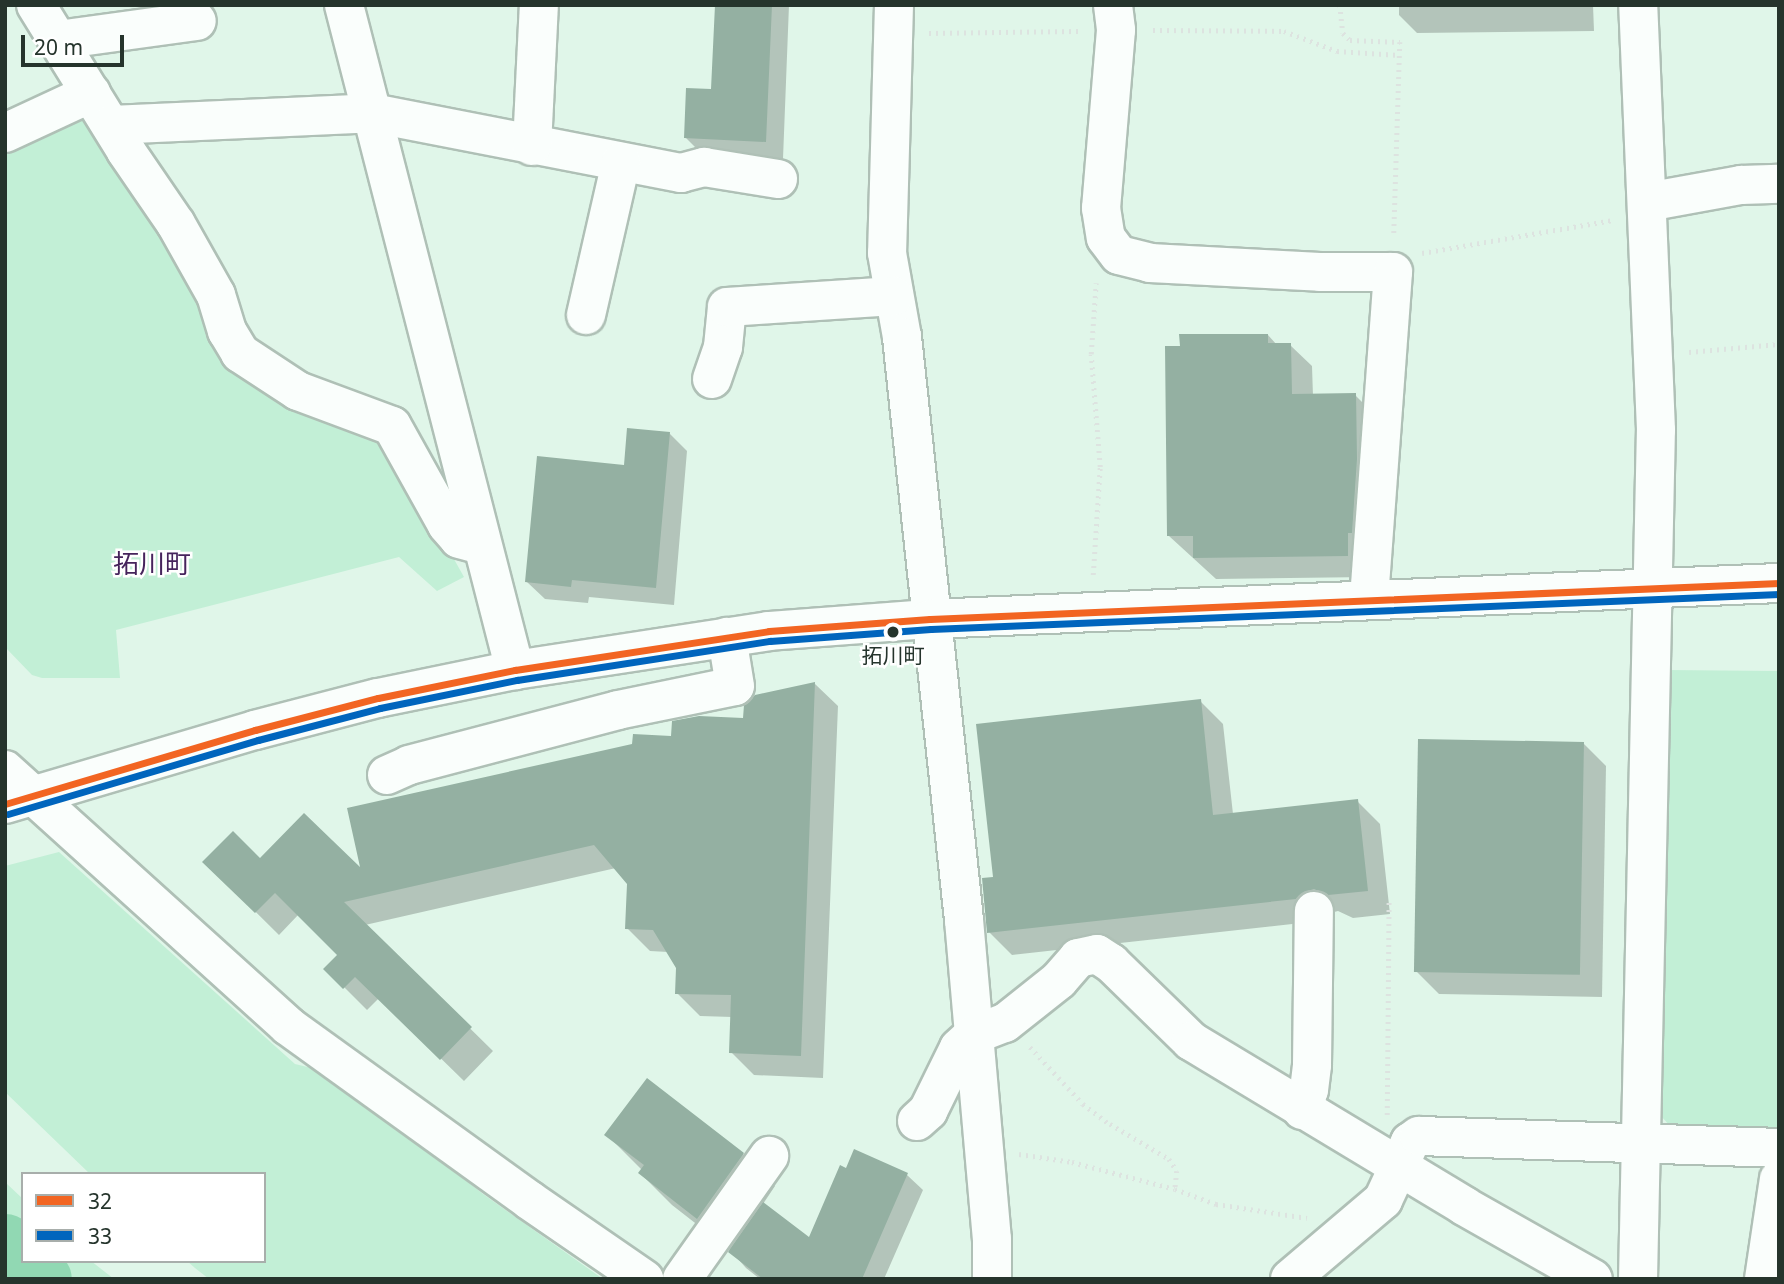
<!DOCTYPE html>
<html>
<head>
<meta charset="utf-8">
<style>
  body { margin:0 }
  #map { position:relative; width:1784px; height:1284px; overflow:hidden; background:#e0f6e9; font-family:"Noto Sans","Noto Sans JP",sans-serif }
  div>[style] { position:absolute }
  .green>* { inset:0; background:#c2efd6 }
  .shadow>* { inset:0; background:#0003 }
  .river>* { height:61px; margin:-30.5px; padding:0 30.5px; transform-origin:30.5px; border-radius:30.5px; background:#91d8b3 }
  .building>* { inset:0; background:#94b0a2; transform-origin:0 0 }
  .path>* { height:4.5px; margin-top:-2.25px; transform-origin:0; background:repeating-linear-gradient(90deg,#dde3e0 0 2px,transparent 0 7px) }
  .roads { filter:drop-shadow(2px 0 #afc0b6) drop-shadow(-2px 0 #afc0b6) drop-shadow(0 2px #afc0b6) drop-shadow(0 -2px #afc0b6) }
  .minor>* { height:38px; margin:-19px; padding:0 19px; transform-origin:19px; border-radius:19px; background:#fafefc }
  .bus-1>* { height:7px; margin:-3.5px; padding:0 3.5px; transform-origin:3.5px; border-radius:3.5px; background:#f26522 }
  .bus-2>* { height:7px; margin:-3.5px; padding:0 3.5px; transform-origin:3.5px; border-radius:3.5px; background:#0065bd }
  .dots>* { width:19px; height:19px; translate:-50% -50%; box-sizing:border-box; border:4px solid #fff; border-radius:50% }
  span { translate:-50% -50%; white-space:nowrap; text-align:center; line-height:1.15; -webkit-text-stroke:5px #fff; paint-order:stroke }
  .bus-label { font-size:21px; color:#25342c }
  .quarter-label { font-size:26px; color:#46245c }
  .frame { position:absolute; inset:0; border:7px solid #25342c; pointer-events:none }
  .legend { position:absolute; left:21px; top:1172px; width:245px; height:91px; box-sizing:border-box; background:#fff; border:2px solid #a8aeab; margin:0; padding:9px 12px; list-style:none; font-size:21px; color:#25342c }
  .legend li { display:flex; align-items:center; gap:14px; height:35px }
  .legend b { width:35px; border:2px solid #a8aeab }
  .scale { position:absolute; left:21px; top:35px; width:103px; height:32px; box-sizing:border-box; border:4px solid #25342c; border-top:0; padding-left:9px; font-size:21px; line-height:24px; white-space:nowrap; color:#25342c; -webkit-text-stroke:5px #fff; paint-order:stroke }
</style>
</head>
<body>
<div id="map">
  <div class="green">
    <i style="clip-path:polygon(85px 117px,171px 250px,205px 311px,385px 436px,464px 577px,437px 591px,399px 557px,116px 630px,120px 678px,42px 678px,32px 675px,5px 647px,5px 151px)"></i>
    <i style="clip-path:polygon(1666px 670px,1779px 671px,1779px 1135px,1672px 1128px,1660px 1115px)"></i>
    <i style="clip-path:polygon(59px 852px,295px 1064px,328px 1072px,483px 1194px,603px 1279px,209px 1279px,195px 1268px,187px 1261px,264px 1261px,264px 1174px,90px 1174px,5px 1092px,5px 866px)"></i>
    <i style="clip-path:polygon(5px 1182px,23px 1199px,23px 1261px,91px 1261px,114px 1279px,5px 1279px)"></i>
  </div>
  <div class="shadow">
    <i style="clip-path:polygon(717px 5px,789px 5px,783px 159px,703px 155px,686px 138px,713px 91px)"></i>
    <i style="clip-path:polygon(1399px 5px,1593px 5px,1594px 31px,1417px 33px,1399px 15px)"></i>
    <i style="clip-path:polygon(1268px 335px,1277px 345px,1290px 345px,1312px 366px,1313px 396px,1355px 395px,1377px 417px,1369px 577px,1216px 579px,1169px 536px)"></i>
    <i style="clip-path:polygon(669px 433px,687px 451px,674px 605px,589px 597px,588px 603px,545px 599px,527px 582px,626px 467px)"></i>
    <i style="clip-path:polygon(815px 684px,838px 706px,823px 1078px,754px 1075px,731px 1052px,732px 1017px,700px 1016px,677px 993px,678px 968px,668px 952px,650px 951px,627px 928px,629px 883px,616px 868px,365px 925px,493px 1051px,464px 1081px,379px 998px,367px 1010px,326px 969px,340px 955px,299px 914px,279px 935px,205px 862px,260px 860px,363px 873px,673px 738px,745px 720px)"></i>
    <i style="clip-path:polygon(1200px 701px,1223px 724px,1233px 814px,1357px 801px,1380px 824px,1390px 914px,1353px 918px,1338px 911px,1327px 914px,1319px 921px,1012px 955px,989px 932px,995px 879px)"></i>
    <i style="clip-path:polygon(1583px 743px,1606px 766px,1602px 997px,1439px 994px,1416px 971px)"></i>
    <i style="clip-path:polygon(648px 1080px,743px 1154px,775px 1186px,763px 1204px,809px 1240px,847px 1170px,907px 1175px,923px 1190px,884px 1279px,760px 1279px,746px 1268px,731px 1251px,672px 1205px,640px 1173px,642px 1170px,606px 1134px)"></i>
  </div>
  <div class="river">
    <i style="left:5px;top:1244px;width:50px;rotate:44.2deg"></i>
  </div>
  <div class="building">
    <i style="clip-path:polygon(715px 5px,772px 5px,766px 142px,684px 138px,686px 88px,711px 89px)"></i>
    <i style="clip-path:polygon(1179px 334px,1268px 334px,1268px 343px,1291px 343px,1292px 394px,1356px 393px,1357px 459px,1352px 533px,1348px 533px,1348px 556px,1193px 558px,1193px 536px,1167px 536px,1165px 346px,1180px 346px)"></i>
    <i style="clip-path:polygon(627px 428px,670px 432px,656px 588px,572px 580px,571px 587px,525px 582px,537px 456px,624px 465px)"></i>
    <i style="clip-path:polygon(815px 682px,801px 1056px,729px 1053px,731px 995px,675px 994px,676px 968px,653px 930px,625px 929px,627px 884px,594px 845px,344px 902px,472px 1027px,440px 1060px,355px 977px,343px 989px,323px 969px,337px 955px,275px 893px,255px 913px,202px 862px,233px 831px,260px 858px,304px 813px,360px 867px,347px 808px,632px 744px,633px 734px,671px 736px,672px 721px,699px 716px,743px 718px,744px 705px,755px 695px)"></i>
    <i style="clip-path:polygon(1201px 699px,1213px 815px,1358px 799px,1368px 891px,1328px 895px,1314px 889px,1304px 892px,1296px 899px,987px 933px,982px 878px,993px 877px,976px 724px)"></i>
    <i style="left:1418px;top:739px;width:166px;height:233px;rotate:1deg"></i>
    <i style="clip-path:polygon(647px 1078px,744px 1153px,697px 1219px,638px 1173px,644px 1165px,604px 1135px)"></i>
    <i style="clip-path:polygon(854px 1149px,908px 1173px,862px 1279px,763px 1279px,728px 1252px,763px 1202px,809px 1237px,840px 1165px,846px 1168px)"></i>
  </div>
  <div class="path">
    <i style="left:1340px;top:5px;width:28px;rotate:84deg"></i>
    <i style="left:1343px;top:33px;width:10px;rotate:45deg"></i>
    <i style="left:1350px;top:40px;width:50px;rotate:2.3deg"></i>
    <i style="left:1400px;top:42px;width:194px;rotate:91.8deg"></i>
    <i style="left:1153px;top:30px;width:131px;rotate:0.4deg"></i>
    <i style="left:1284px;top:31px;width:57px;rotate:20.7deg"></i>
    <i style="left:1337px;top:51px;width:62px;rotate:3.7deg"></i>
    <i style="left:929px;top:33px;width:152px;rotate:-0.8deg"></i>
    <i style="left:1422px;top:253px;width:194px;rotate:-9.8deg"></i>
    <i style="left:1689px;top:352px;width:90px;rotate:-5.1deg"></i>
    <i style="left:1093px;top:575px;width:108px;rotate:-86.3deg"></i>
    <i style="left:1100px;top:467px;width:113px;rotate:-94.6deg"></i>
    <i style="left:1091px;top:354px;width:71px;rotate:-86deg"></i>
    <i style="left:1030px;top:1047px;width:78px;rotate:47.1deg"></i>
    <i style="left:1083px;top:1104px;width:34px;rotate:37deg"></i>
    <i style="left:1110px;top:1124px;width:69px;rotate:30.7deg"></i>
    <i style="left:1169px;top:1159px;width:14px;rotate:56deg"></i>
    <i style="left:1177px;top:1171px;width:18px;rotate:96deg"></i>
    <i style="left:1387px;top:1115px;width:216px;rotate:-89.5deg"></i>
    <i style="left:1019px;top:1154px;width:54px;rotate:8.6deg"></i>
    <i style="left:1072px;top:1162px;width:106px;rotate:14.7deg"></i>
    <i style="left:1175px;top:1189px;width:44px;rotate:20.1deg"></i>
    <i style="left:1216px;top:1204px;width:92px;rotate:8.7deg"></i>
  </div>
  <div class="roads">
    <div class="minor">
      <i style="left:36px;top:5px;width:172px;rotate:58.3deg"></i>
      <i style="left:126px;top:151px;width:88px;rotate:55.6deg"></i>
      <i style="left:176px;top:224px;width:81px;rotate:60.6deg"></i>
      <i style="left:216px;top:295px;width:38px;rotate:73deg"></i>
      <i style="left:227px;top:331px;width:26px;rotate:59deg"></i>
      <i style="left:240px;top:353px;width:69px;rotate:33.2deg"></i>
      <i style="left:298px;top:391px;width:100px;rotate:20.4deg"></i>
      <i style="left:392px;top:426px;width:113px;rotate:60.9deg"></i>
      <i style="left:447px;top:525px;width:18px;rotate:49deg"></i>
      <i style="left:459px;top:539px;width:24px;rotate:15deg"></i>
      <i style="left:344px;top:5px;width:687px;rotate:75.58deg"></i>
      <i style="left:894px;top:5px;width:248px;rotate:91.6deg"></i>
      <i style="left:887px;top:253px;width:85px;rotate:79.9deg"></i>
      <i style="left:902px;top:337px;width:586px;rotate:83.93deg"></i>
      <i style="left:964px;top:920px;width:320px;rotate:85deg"></i>
      <i style="left:992px;top:1239px;width:40px;rotate:90deg"></i>
      <i style="left:1113px;top:5px;width:25px;rotate:83deg"></i>
      <i style="left:1116px;top:30px;width:179px;rotate:94.8deg"></i>
      <i style="left:1101px;top:208px;width:30px;rotate:81deg"></i>
      <i style="left:1106px;top:238px;width:21px;rotate:53deg"></i>
      <i style="left:1119px;top:255px;width:32px;rotate:14deg"></i>
      <i style="left:1150px;top:263px;width:170px;rotate:3deg"></i>
      <i style="left:1320px;top:272px;width:73px"></i>
      <i style="left:1393px;top:272px;width:328px;rotate:94.2deg"></i>
      <i style="left:58px;top:40px;width:140px;rotate:-7.8deg"></i>
      <i style="left:111px;top:125px;width:261px;rotate:-2.6deg"></i>
      <i style="left:372px;top:113px;width:315px;rotate:11deg"></i>
      <i style="left:681px;top:173px;width:24px;rotate:-15deg"></i>
      <i style="left:704px;top:167px;width:75px;rotate:9.2deg"></i>
      <i style="left:5px;top:133px;width:95px;rotate:-24.9deg"></i>
      <i style="left:532px;top:146px;width:141px;rotate:-87.2deg"></i>
      <i style="left:1647px;top:202px;width:96px;rotate:-10.3deg"></i>
      <i style="left:1741px;top:185px;width:38px;rotate:-2deg"></i>
      <i style="left:586px;top:315px;width:157px;rotate:-77.1deg"></i>
      <i style="left:712px;top:379px;width:34px;rotate:-71deg"></i>
      <i style="left:723px;top:347px;width:40px;rotate:-84.3deg"></i>
      <i style="left:727px;top:307px;width:167px;rotate:-3.8deg"></i>
      <i style="left:5px;top:770px;width:382px;rotate:42.1deg"></i>
      <i style="left:288px;top:1026px;width:297px;rotate:35.8deg"></i>
      <i style="left:529px;top:1200px;width:140px;rotate:34.5deg"></i>
      <i style="left:387px;top:775px;width:24px;rotate:-24deg"></i>
      <i style="left:409px;top:765px;width:216px;rotate:-14.7deg"></i>
      <i style="left:618px;top:710px;width:119px;rotate:-11.6deg"></i>
      <i style="left:735px;top:686px;width:50px;rotate:-99.3deg"></i>
      <i style="left:5px;top:804px;width:261px;rotate:-16.5deg"></i>
      <i style="left:255px;top:730px;width:127px;rotate:-14.6deg"></i>
      <i style="left:378px;top:698px;width:140px;rotate:-11.6deg"></i>
      <i style="left:515px;top:670px;width:257px;rotate:-8.7deg"></i>
      <i style="left:769px;top:631px;width:161px;rotate:-4.3deg"></i>
      <i style="left:930px;top:619px;width:850px;rotate:-2.43deg"></i>
      <i style="left:1302px;top:1110px;width:21px;rotate:-71deg"></i>
      <i style="left:1309px;top:1090px;width:25px;rotate:-83deg"></i>
      <i style="left:1312px;top:1065px;width:154px;rotate:-89.3deg"></i>
      <i style="left:917px;top:1121px;width:15px;rotate:-42deg"></i>
      <i style="left:928px;top:1111px;width:70px;rotate:-63.8deg"></i>
      <i style="left:959px;top:1048px;width:19px;rotate:-43deg"></i>
      <i style="left:973px;top:1035px;width:34px;rotate:-21deg"></i>
      <i style="left:1005px;top:1023px;width:69px;rotate:-38.5deg"></i>
      <i style="left:1059px;top:980px;width:29px;rotate:-49deg"></i>
      <i style="left:1078px;top:958px;width:19px;rotate:-12deg"></i>
      <i style="left:1097px;top:954px;width:17px;rotate:33deg"></i>
      <i style="left:1111px;top:963px;width:112px;rotate:44.3deg"></i>
      <i style="left:1191px;top:1041px;width:319px;rotate:31.1deg"></i>
      <i style="left:1464px;top:1206px;width:148px;rotate:29.5deg"></i>
      <i style="left:682px;top:1279px;width:151px;rotate:-54.7deg"></i>
      <i style="left:1290px;top:1279px;width:122px;rotate:-40.3deg"></i>
      <i style="left:1383px;top:1200px;width:64px;rotate:-65deg"></i>
      <i style="left:1410px;top:1142px;width:11px;rotate:-34deg"></i>
      <i style="left:1419px;top:1136px;width:360px;rotate:1.9deg"></i>
      <i style="left:1638px;top:1279px;width:849px;rotate:-88.79deg"></i>
      <i style="left:1656px;top:430px;width:425px;rotate:-92.4deg"></i>
      <i style="left:1764px;top:1279px;width:101px;rotate:-81.5deg"></i>
    </div>
  </div>
  <div class="bus-1">
    <i style="left:5px;top:804px;width:261px;rotate:-16.5deg"></i>
    <i style="left:255px;top:730px;width:127px;rotate:-14.6deg"></i>
    <i style="left:378px;top:698px;width:140px;rotate:-11.6deg"></i>
    <i style="left:515px;top:670px;width:257px;rotate:-8.7deg"></i>
    <i style="left:769px;top:631px;width:161px;rotate:-4.3deg"></i>
    <i style="left:930px;top:619px;width:850px;rotate:-2.43deg"></i>
  </div>
  <div class="bus-2">
    <i style="left:8px;top:814px;width:261px;rotate:-16.5deg"></i>
    <i style="left:258px;top:740px;width:126px;rotate:-14.7deg"></i>
    <i style="left:380px;top:708px;width:140px;rotate:-11.6deg"></i>
    <i style="left:517px;top:680px;width:256px;rotate:-8.8deg"></i>
    <i style="left:770px;top:641px;width:161px;rotate:-4.3deg"></i>
    <i style="left:931px;top:629px;width:849px;rotate:-2.36deg"></i>
  </div>
  <div class="dots">
    <i style="left:893px;top:632px;background:#25342c"></i>
  </div>
  <div class="bus-label">
    <span style="left:893px;top:655px">拓川町</span>
  </div>
  <div class="quarter-label">
    <span style="left:152px;top:564px">拓川町</span>
  </div>
  <div class="frame"></div>
  <ul class="legend">
  <li><b style="height:9px;background:#f26522"></b>32</li>
  <li><b style="height:9px;background:#0065bd"></b>33</li>
  </ul>
  <div class="scale">20 m</div>
</div>
</body>
</html>
